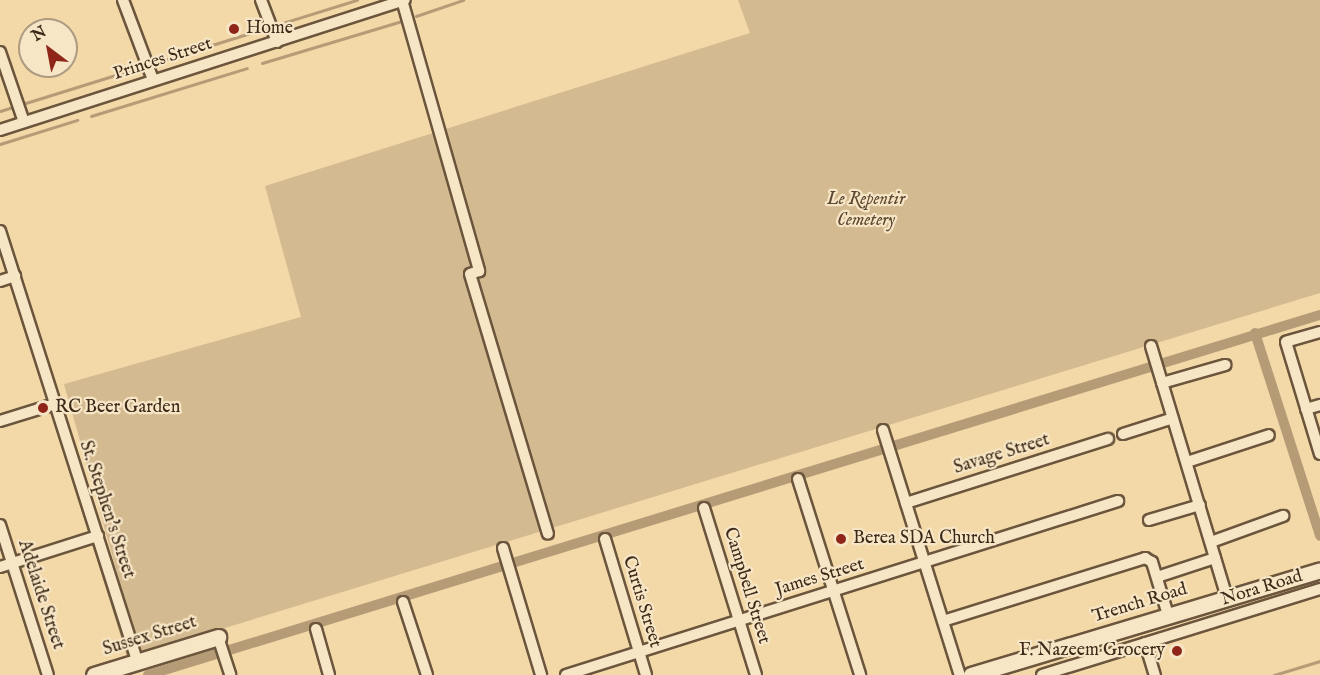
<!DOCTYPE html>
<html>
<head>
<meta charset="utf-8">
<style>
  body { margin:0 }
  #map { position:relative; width:1320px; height:675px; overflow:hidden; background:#f3d8a8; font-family:"IM FELL English",serif }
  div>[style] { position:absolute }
  .green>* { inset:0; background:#d4ba90 }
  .stream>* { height:3px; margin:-1.5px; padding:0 1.5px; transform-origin:1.5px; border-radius:1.5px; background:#b59c77 }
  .canal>* { height:10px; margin:-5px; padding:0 5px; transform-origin:5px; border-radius:5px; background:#b59c77 }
  .roads { filter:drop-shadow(2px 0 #6b553c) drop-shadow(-2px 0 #6b553c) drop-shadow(0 2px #6b553c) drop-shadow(0 -2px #6b553c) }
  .street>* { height:10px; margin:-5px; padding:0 5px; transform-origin:5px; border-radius:5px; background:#f7e6c6 }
  .secondary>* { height:15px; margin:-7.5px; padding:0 7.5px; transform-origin:7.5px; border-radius:7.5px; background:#f7e6c6 }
  .dots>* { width:16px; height:16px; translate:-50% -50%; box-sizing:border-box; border:3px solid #f7e6c6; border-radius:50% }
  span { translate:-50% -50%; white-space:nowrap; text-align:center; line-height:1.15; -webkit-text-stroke:4.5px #f7e6c6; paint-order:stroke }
  .poi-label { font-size:18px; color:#3e2918 }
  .left { translate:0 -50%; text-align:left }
  .right { translate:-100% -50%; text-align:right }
  .street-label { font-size:18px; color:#3e2918 }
  .park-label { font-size:18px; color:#5c4630; font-style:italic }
  .north { position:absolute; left:18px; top:18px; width:60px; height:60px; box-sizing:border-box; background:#f7e6c6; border:2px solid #ad9a80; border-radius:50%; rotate:328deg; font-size:16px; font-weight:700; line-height:24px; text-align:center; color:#3e2918 }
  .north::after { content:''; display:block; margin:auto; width:21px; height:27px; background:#8f2418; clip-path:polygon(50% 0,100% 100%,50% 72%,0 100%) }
</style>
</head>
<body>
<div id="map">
  <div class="green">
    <i style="clip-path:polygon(738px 0,1320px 0,1320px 293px,140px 654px,64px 384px,301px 317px,265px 186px,750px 33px)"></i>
  </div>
  <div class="stream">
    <i style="left:416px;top:16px;width:50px;rotate:-18.8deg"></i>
    <i style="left:262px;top:63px;width:146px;rotate:-16.7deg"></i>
    <i style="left:0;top:111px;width:374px;rotate:-17.3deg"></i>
    <i style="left:91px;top:116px;width:163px;rotate:-17.1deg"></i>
    <i style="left:0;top:144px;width:81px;rotate:-17.3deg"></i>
    <i style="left:64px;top:450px;width:219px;rotate:72.7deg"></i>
    <i style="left:1274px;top:675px;width:48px;rotate:-16.9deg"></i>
  </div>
  <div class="canal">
    <i style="left:1255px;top:333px;width:213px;rotate:72.2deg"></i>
    <i style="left:148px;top:675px;width:1226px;rotate:-17.08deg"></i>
  </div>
  <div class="roads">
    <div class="street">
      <i style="left:123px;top:0;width:85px;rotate:69.4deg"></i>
      <i style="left:261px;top:0;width:45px;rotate:69.1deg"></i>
      <i style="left:402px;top:0;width:282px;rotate:74.1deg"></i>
      <i style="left:479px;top:271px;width:9px;rotate:162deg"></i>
      <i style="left:470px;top:274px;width:271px;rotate:73.3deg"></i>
      <i style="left:0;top:52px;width:74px;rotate:71.1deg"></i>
      <i style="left:0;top:130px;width:425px;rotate:-17.8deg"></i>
      <i style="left:0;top:231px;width:451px;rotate:72.3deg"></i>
      <i style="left:0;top:281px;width:16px;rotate:-18deg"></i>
      <i style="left:1320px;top:332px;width:35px;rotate:164deg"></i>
      <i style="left:1286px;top:342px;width:117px;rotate:73.1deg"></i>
      <i style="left:1151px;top:346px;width:263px;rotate:73.2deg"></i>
      <i style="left:1162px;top:383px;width:66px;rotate:-15.9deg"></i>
      <i style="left:1306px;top:409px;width:15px;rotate:-16deg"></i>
      <i style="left:0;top:421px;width:58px;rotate:-17.2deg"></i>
      <i style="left:883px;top:430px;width:257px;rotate:72.6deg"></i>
      <i style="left:1123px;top:434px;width:52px;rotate:-17.7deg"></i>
      <i style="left:1187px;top:462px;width:86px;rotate:-18.2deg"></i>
      <i style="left:798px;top:479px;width:206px;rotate:72.4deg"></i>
      <i style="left:906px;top:503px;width:212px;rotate:-17.6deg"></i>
      <i style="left:704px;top:508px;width:175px;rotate:72.7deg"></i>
      <i style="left:1149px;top:520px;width:53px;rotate:-16.4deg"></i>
      <i style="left:0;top:525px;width:157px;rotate:72.3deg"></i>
      <i style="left:605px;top:539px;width:142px;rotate:73.2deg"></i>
      <i style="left:1211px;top:542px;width:77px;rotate:-19.9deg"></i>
      <i style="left:503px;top:548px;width:133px;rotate:73.3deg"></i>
      <i style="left:0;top:567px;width:103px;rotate:-17.6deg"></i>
      <i style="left:1157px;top:577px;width:61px;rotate:-18.1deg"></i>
      <i style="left:403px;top:602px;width:77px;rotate:71.8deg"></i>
      <i style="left:943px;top:621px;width:212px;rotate:-17.3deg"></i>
      <i style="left:1145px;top:558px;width:8px;rotate:30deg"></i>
      <i style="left:1152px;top:562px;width:55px;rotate:73.2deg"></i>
      <i style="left:316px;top:629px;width:48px;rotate:74.2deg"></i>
      <i style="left:218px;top:637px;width:40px;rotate:72deg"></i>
      <i style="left:1145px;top:643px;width:34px;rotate:73deg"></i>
      <i style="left:566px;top:675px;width:579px;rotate:-17.5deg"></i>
      <i style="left:1042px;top:675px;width:291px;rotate:-17.2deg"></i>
    </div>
    <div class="secondary">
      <i style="left:94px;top:675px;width:130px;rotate:-17deg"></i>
      <i style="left:971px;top:675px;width:364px;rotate:-16.7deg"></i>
    </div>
  </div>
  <div class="dots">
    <i style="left:234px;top:29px;background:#8f2418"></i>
    <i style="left:43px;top:408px;background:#8f2418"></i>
    <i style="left:841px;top:539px;background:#8f2418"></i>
    <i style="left:1177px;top:651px;background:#8f2418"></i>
  </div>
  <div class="poi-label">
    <span class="left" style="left:246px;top:29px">Home</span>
    <span class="left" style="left:55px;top:408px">RC Beer Garden</span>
    <span class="left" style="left:853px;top:539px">Berea SDA Church</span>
    <span class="right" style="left:1165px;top:651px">F. Nazeem Grocery</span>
  </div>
  <div class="street-label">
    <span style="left:163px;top:60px;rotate:-18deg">Princes Street</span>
    <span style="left:1002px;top:455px;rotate:-17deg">Savage Street</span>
    <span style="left:106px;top:510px;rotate:72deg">St. Stephen's Street</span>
    <span style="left:820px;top:578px;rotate:-17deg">James Street</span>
    <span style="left:746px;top:586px;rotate:73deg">Campbell Street</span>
    <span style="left:1262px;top:589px;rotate:-17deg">Nora Road</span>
    <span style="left:40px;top:595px;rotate:72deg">Adelaide Street</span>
    <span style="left:641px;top:602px;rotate:73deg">Curtis Street</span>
    <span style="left:1140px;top:604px;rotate:-17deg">Trench Road</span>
    <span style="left:150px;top:637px;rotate:-17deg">Sussex Street</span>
  </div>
  <div class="park-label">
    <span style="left:866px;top:211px">Le Repentir<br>Cemetery</span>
  </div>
  <div class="north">N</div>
</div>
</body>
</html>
